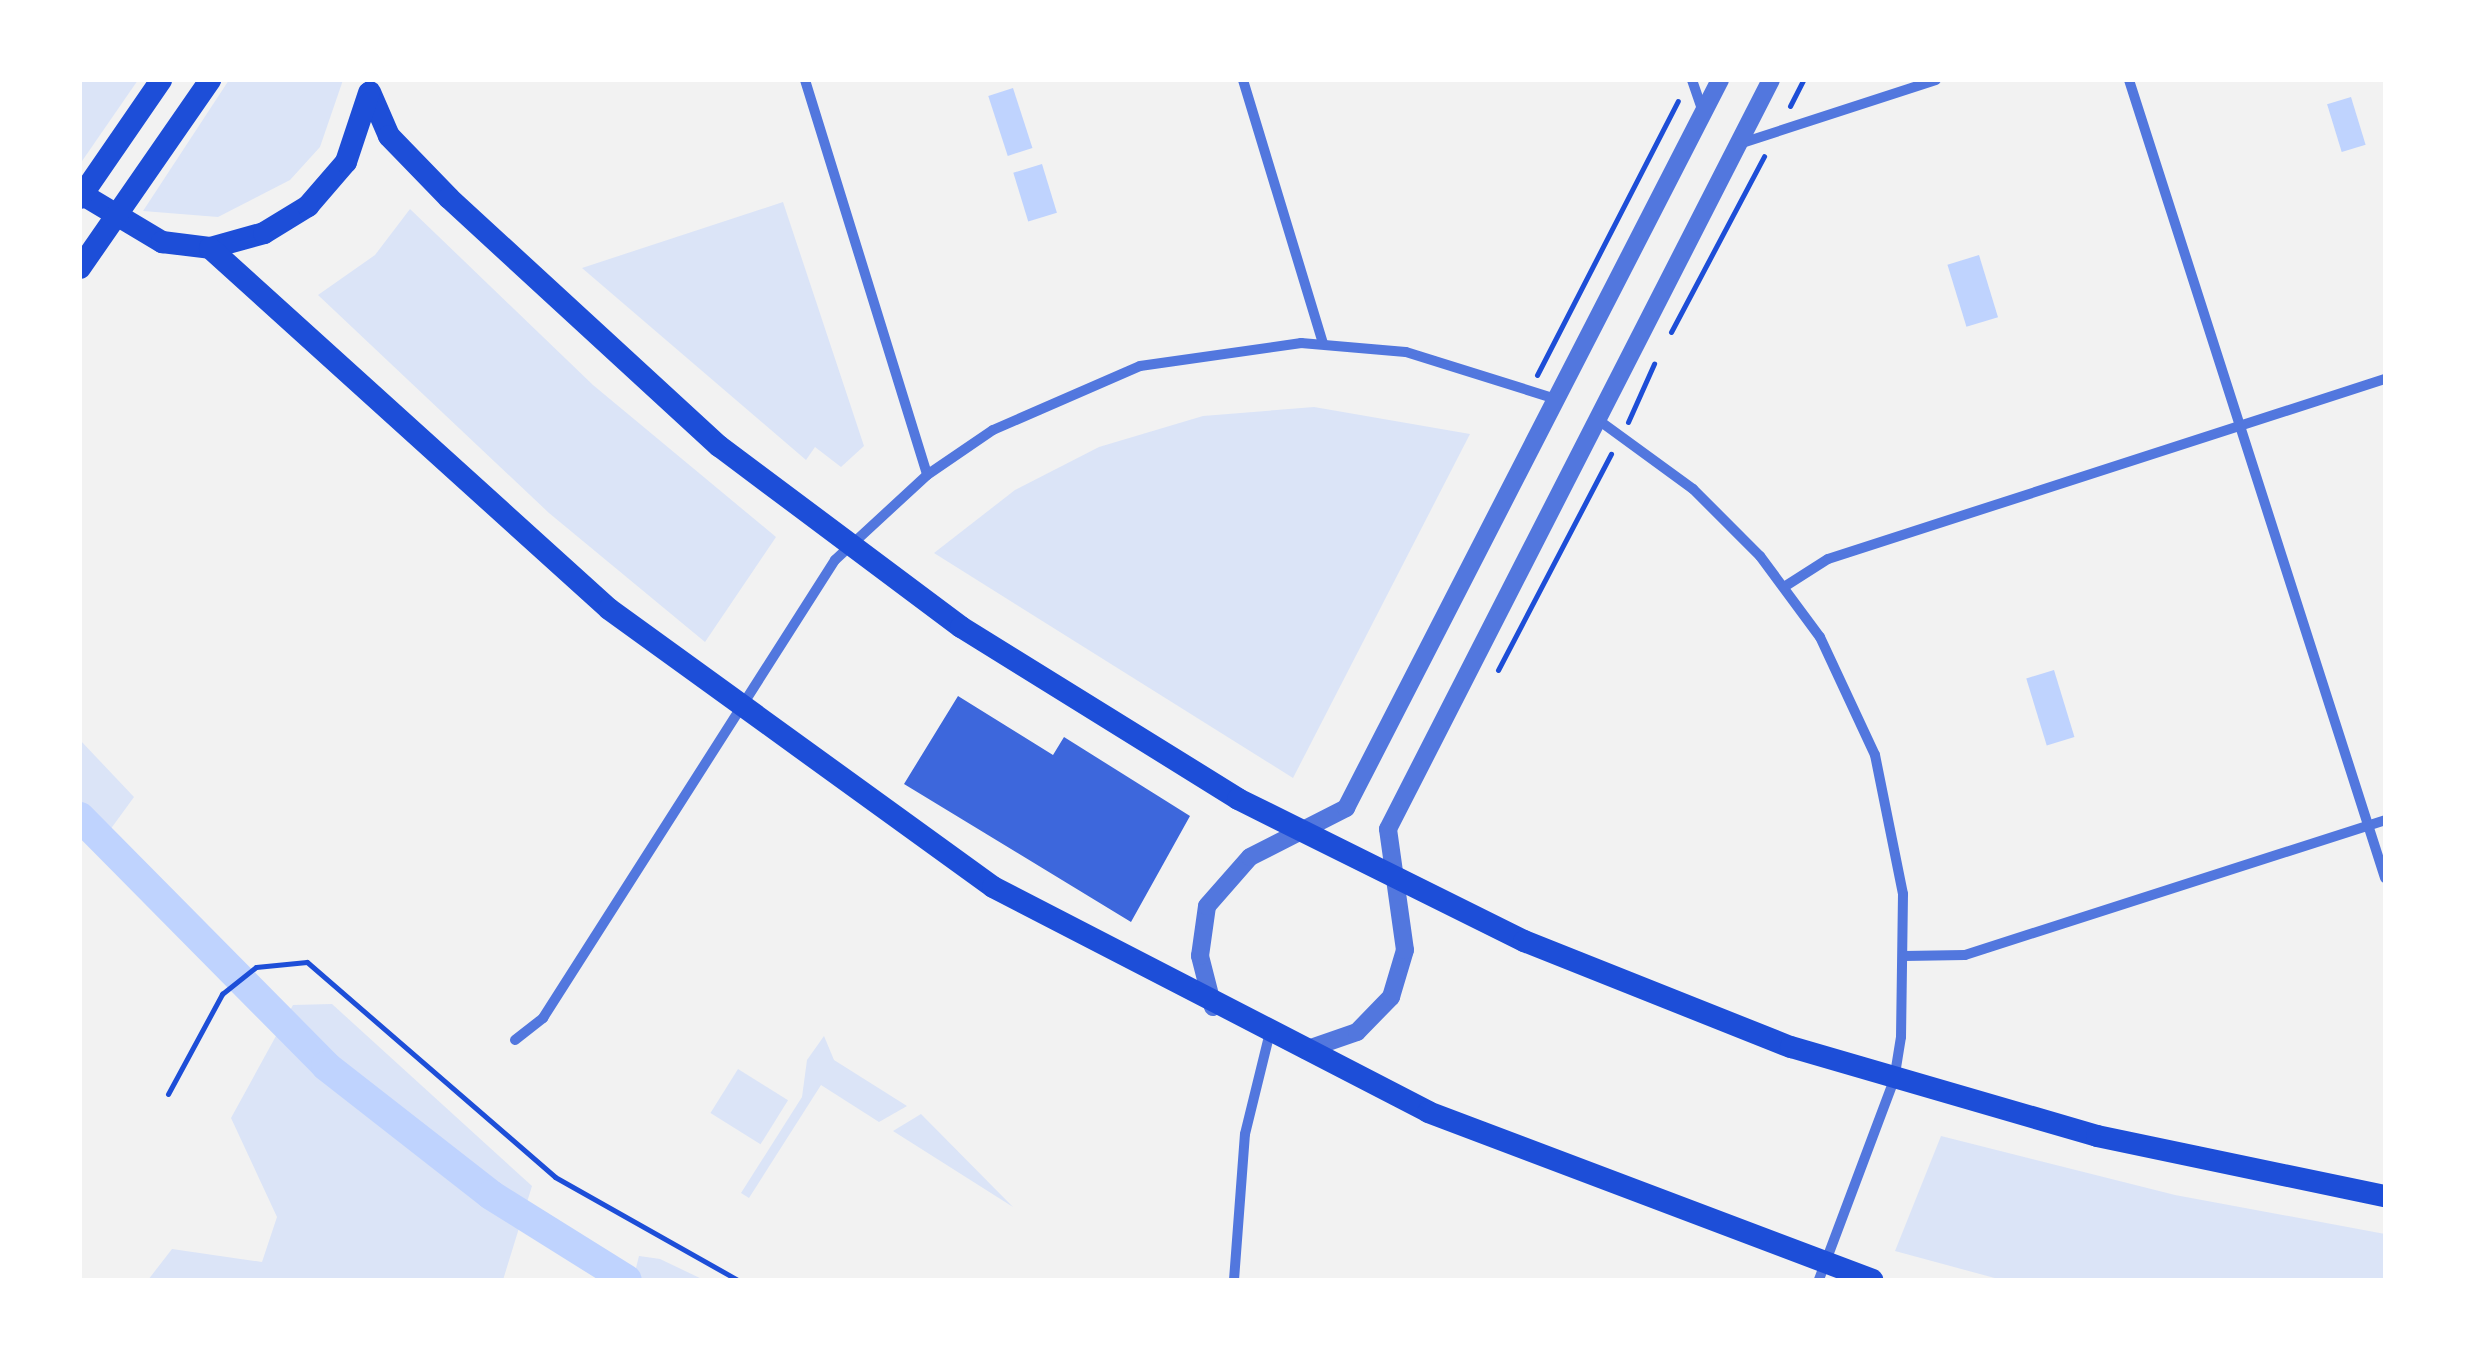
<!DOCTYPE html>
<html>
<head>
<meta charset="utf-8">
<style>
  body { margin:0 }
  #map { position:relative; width:2465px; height:1360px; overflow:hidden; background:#f2f2f2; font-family:Raleway,sans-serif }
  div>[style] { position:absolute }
  .green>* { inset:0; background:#dbe4f7; transform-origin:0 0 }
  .water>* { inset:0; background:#bfd3fe; transform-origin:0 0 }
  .canal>* { height:30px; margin:-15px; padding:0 15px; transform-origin:15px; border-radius:15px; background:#bfd3fe }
  .building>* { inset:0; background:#3d67dc }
  .path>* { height:5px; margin:-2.5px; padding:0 2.5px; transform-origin:2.5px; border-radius:2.5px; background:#1d4ed8 }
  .minor>* { height:10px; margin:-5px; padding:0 5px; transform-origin:5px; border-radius:5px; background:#5277de }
  .tertiary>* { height:18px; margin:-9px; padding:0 9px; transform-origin:9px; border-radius:9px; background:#5277de }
  .primary>* { height:22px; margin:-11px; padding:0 11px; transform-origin:11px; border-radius:11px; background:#1d4ed8 }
  .trunk>* { height:22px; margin:-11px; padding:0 11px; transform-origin:11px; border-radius:11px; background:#1d4ed8 }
  span { translate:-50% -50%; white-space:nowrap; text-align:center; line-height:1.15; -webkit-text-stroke:8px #fff; paint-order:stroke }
  .frame { position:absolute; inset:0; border:82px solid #fff; pointer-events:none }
</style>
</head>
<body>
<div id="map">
  <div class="green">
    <i style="clip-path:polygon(80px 80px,138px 80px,80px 164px)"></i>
    <i style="clip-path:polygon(229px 80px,343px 80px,320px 147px,290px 180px,218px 217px,143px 211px)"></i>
    <i style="clip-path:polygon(783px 202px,864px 446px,841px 467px,815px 447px,806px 460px,582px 268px)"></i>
    <i style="clip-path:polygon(410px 209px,593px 385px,776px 537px,705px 642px,549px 513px,318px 295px,375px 255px)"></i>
    <i style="clip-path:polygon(1314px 407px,1470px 434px,1293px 778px,934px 553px,1015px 490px,1099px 447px,1203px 416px)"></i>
    <i style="clip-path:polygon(80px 740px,134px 797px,99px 845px,80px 837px)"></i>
    <i style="clip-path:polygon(332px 1004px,532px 1186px,503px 1280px,148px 1280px,172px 1249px,262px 1262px,277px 1217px,231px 1118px,293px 1005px)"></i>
    <i style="clip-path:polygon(824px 1036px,834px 1060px,907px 1106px,879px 1122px,821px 1085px,749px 1198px,741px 1193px,802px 1097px,807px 1060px)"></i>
    <i style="left:738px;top:1069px;width:59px;height:52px;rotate:32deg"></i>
    <i style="clip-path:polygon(921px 1114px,1013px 1207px,893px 1131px)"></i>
    <i style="clip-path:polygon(1941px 1136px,2175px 1195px,2385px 1234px,2385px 1280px,2002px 1280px,1895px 1251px)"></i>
    <i style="clip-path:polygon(639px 1256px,660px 1259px,704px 1280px,633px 1280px)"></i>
  </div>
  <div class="water">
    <i style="left:1013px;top:88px;width:63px;height:26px;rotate:72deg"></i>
    <i style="left:2351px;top:97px;width:50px;height:25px;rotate:73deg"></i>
    <i style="left:1042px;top:164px;width:51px;height:30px;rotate:73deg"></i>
    <i style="left:1979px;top:255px;width:65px;height:33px;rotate:73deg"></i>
    <i style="left:2054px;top:670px;width:70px;height:29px;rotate:73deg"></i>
  </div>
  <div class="canal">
    <i style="left:80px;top:817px;width:350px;rotate:45.3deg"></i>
    <i style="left:326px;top:1066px;width:209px;rotate:38deg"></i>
    <i style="left:491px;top:1195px;width:160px;rotate:32deg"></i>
  </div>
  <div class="building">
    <i style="clip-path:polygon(958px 696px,1053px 755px,1064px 737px,1190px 816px,1131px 922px,904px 784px)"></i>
  </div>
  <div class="path">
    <i style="left:1790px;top:106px;width:29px;rotate:-63deg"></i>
    <i style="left:1671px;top:332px;width:199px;rotate:-62.1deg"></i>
    <i style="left:1537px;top:375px;width:308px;rotate:-62.8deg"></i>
    <i style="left:1628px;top:422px;width:64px;rotate:-65.9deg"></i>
    <i style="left:1498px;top:670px;width:244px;rotate:-62.4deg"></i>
    <i style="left:168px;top:1094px;width:114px;rotate:-61.6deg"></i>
    <i style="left:222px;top:994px;width:43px;rotate:-38.5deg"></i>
    <i style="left:256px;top:967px;width:51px;rotate:-5.6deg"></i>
    <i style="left:307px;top:962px;width:328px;rotate:40.9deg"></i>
    <i style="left:555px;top:1177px;width:210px;rotate:29.4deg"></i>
  </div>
  <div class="minor">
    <i style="left:805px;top:80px;width:413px;rotate:72.8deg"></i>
    <i style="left:1243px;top:80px;width:276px;rotate:73.1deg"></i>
    <i style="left:1692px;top:80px;width:34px;rotate:71deg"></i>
    <i style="left:2129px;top:80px;width:838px;rotate:72.21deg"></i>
    <i style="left:1739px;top:144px;width:207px;rotate:-18deg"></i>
    <i style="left:1597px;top:419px;width:119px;rotate:36.1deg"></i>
    <i style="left:1693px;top:489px;width:95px;rotate:45deg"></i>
    <i style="left:1760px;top:556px;width:101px;rotate:53.5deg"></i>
    <i style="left:1820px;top:637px;width:130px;rotate:65deg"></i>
    <i style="left:1875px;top:755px;width:142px;rotate:78.6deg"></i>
    <i style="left:1903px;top:894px;width:143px;rotate:90.8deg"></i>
    <i style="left:1901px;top:1037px;width:44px;rotate:99.2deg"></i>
    <i style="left:1894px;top:1080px;width:214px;rotate:110.6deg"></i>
    <i style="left:1784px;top:587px;width:52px;rotate:-32.5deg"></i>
    <i style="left:1828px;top:559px;width:585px;rotate:-17.91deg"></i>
    <i style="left:1904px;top:956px;width:61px;rotate:-0.9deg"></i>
    <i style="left:1965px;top:955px;width:441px;rotate:-17.8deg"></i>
    <i style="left:515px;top:1040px;width:36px;rotate:-38deg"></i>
    <i style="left:543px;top:1018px;width:543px;rotate:-57.48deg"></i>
    <i style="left:835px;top:560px;width:125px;rotate:-42.7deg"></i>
    <i style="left:927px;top:475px;width:80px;rotate:-34.3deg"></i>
    <i style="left:993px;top:430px;width:160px;rotate:-23.5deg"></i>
    <i style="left:1140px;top:366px;width:163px;rotate:-8.1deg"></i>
    <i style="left:1301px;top:343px;width:105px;rotate:4.9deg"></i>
    <i style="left:1406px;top:352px;width:157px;rotate:17.4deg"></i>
    <i style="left:1234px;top:1280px;width:146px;rotate:-85.7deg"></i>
    <i style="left:1245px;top:1134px;width:101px;rotate:-76.2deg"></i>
  </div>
  <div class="tertiary">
    <i style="left:1213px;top:1007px;width:53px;rotate:-104.3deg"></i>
    <i style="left:1200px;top:956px;width:50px;rotate:-82deg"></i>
    <i style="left:1207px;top:906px;width:65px;rotate:-48.7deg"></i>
    <i style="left:1250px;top:857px;width:108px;rotate:-27deg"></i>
    <i style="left:1346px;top:808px;width:818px;rotate:-62.81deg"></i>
    <i style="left:1305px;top:1050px;width:55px;rotate:-19.1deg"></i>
    <i style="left:1357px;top:1032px;width:49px;rotate:-45.8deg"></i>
    <i style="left:1391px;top:997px;width:49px;rotate:-73.4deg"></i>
    <i style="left:1405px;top:950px;width:122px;rotate:-98deg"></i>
    <i style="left:1388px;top:829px;width:841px;rotate:-62.92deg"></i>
  </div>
  <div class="primary">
    <i style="left:370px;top:92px;width:48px;rotate:66.6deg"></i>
    <i style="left:389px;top:136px;width:86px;rotate:45.9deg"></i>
    <i style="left:449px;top:198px;width:367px;rotate:42.6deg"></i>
    <i style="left:719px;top:446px;width:302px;rotate:36.8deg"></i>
    <i style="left:961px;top:627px;width:326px;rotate:31.8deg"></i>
    <i style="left:1238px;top:799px;width:319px;rotate:26.4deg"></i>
    <i style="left:1524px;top:941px;width:287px;rotate:21.7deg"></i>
    <i style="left:1791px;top:1047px;width:319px;rotate:16.2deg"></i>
    <i style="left:2097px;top:1136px;width:294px;rotate:11.8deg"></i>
    <i style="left:80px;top:193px;width:96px;rotate:30.9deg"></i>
    <i style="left:162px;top:242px;width:48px;rotate:7.1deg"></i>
    <i style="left:210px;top:248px;width:56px;rotate:-15.5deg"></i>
    <i style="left:264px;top:233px;width:52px;rotate:-31.5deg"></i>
    <i style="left:308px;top:206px;width:58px;rotate:-49.2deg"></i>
    <i style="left:346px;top:162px;width:73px;rotate:-71.6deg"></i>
    <i style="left:210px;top:248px;width:538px;rotate:42.14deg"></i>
    <i style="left:609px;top:609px;width:474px;rotate:35.9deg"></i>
    <i style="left:993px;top:887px;width:490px;rotate:27.3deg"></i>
    <i style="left:1428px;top:1112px;width:475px;rotate:20.7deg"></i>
  </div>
  <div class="trunk">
    <i style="left:80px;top:198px;width:143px;rotate:-55.5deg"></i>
    <i style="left:80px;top:268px;width:229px;rotate:-55.3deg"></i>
  </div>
  <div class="frame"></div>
</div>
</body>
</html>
